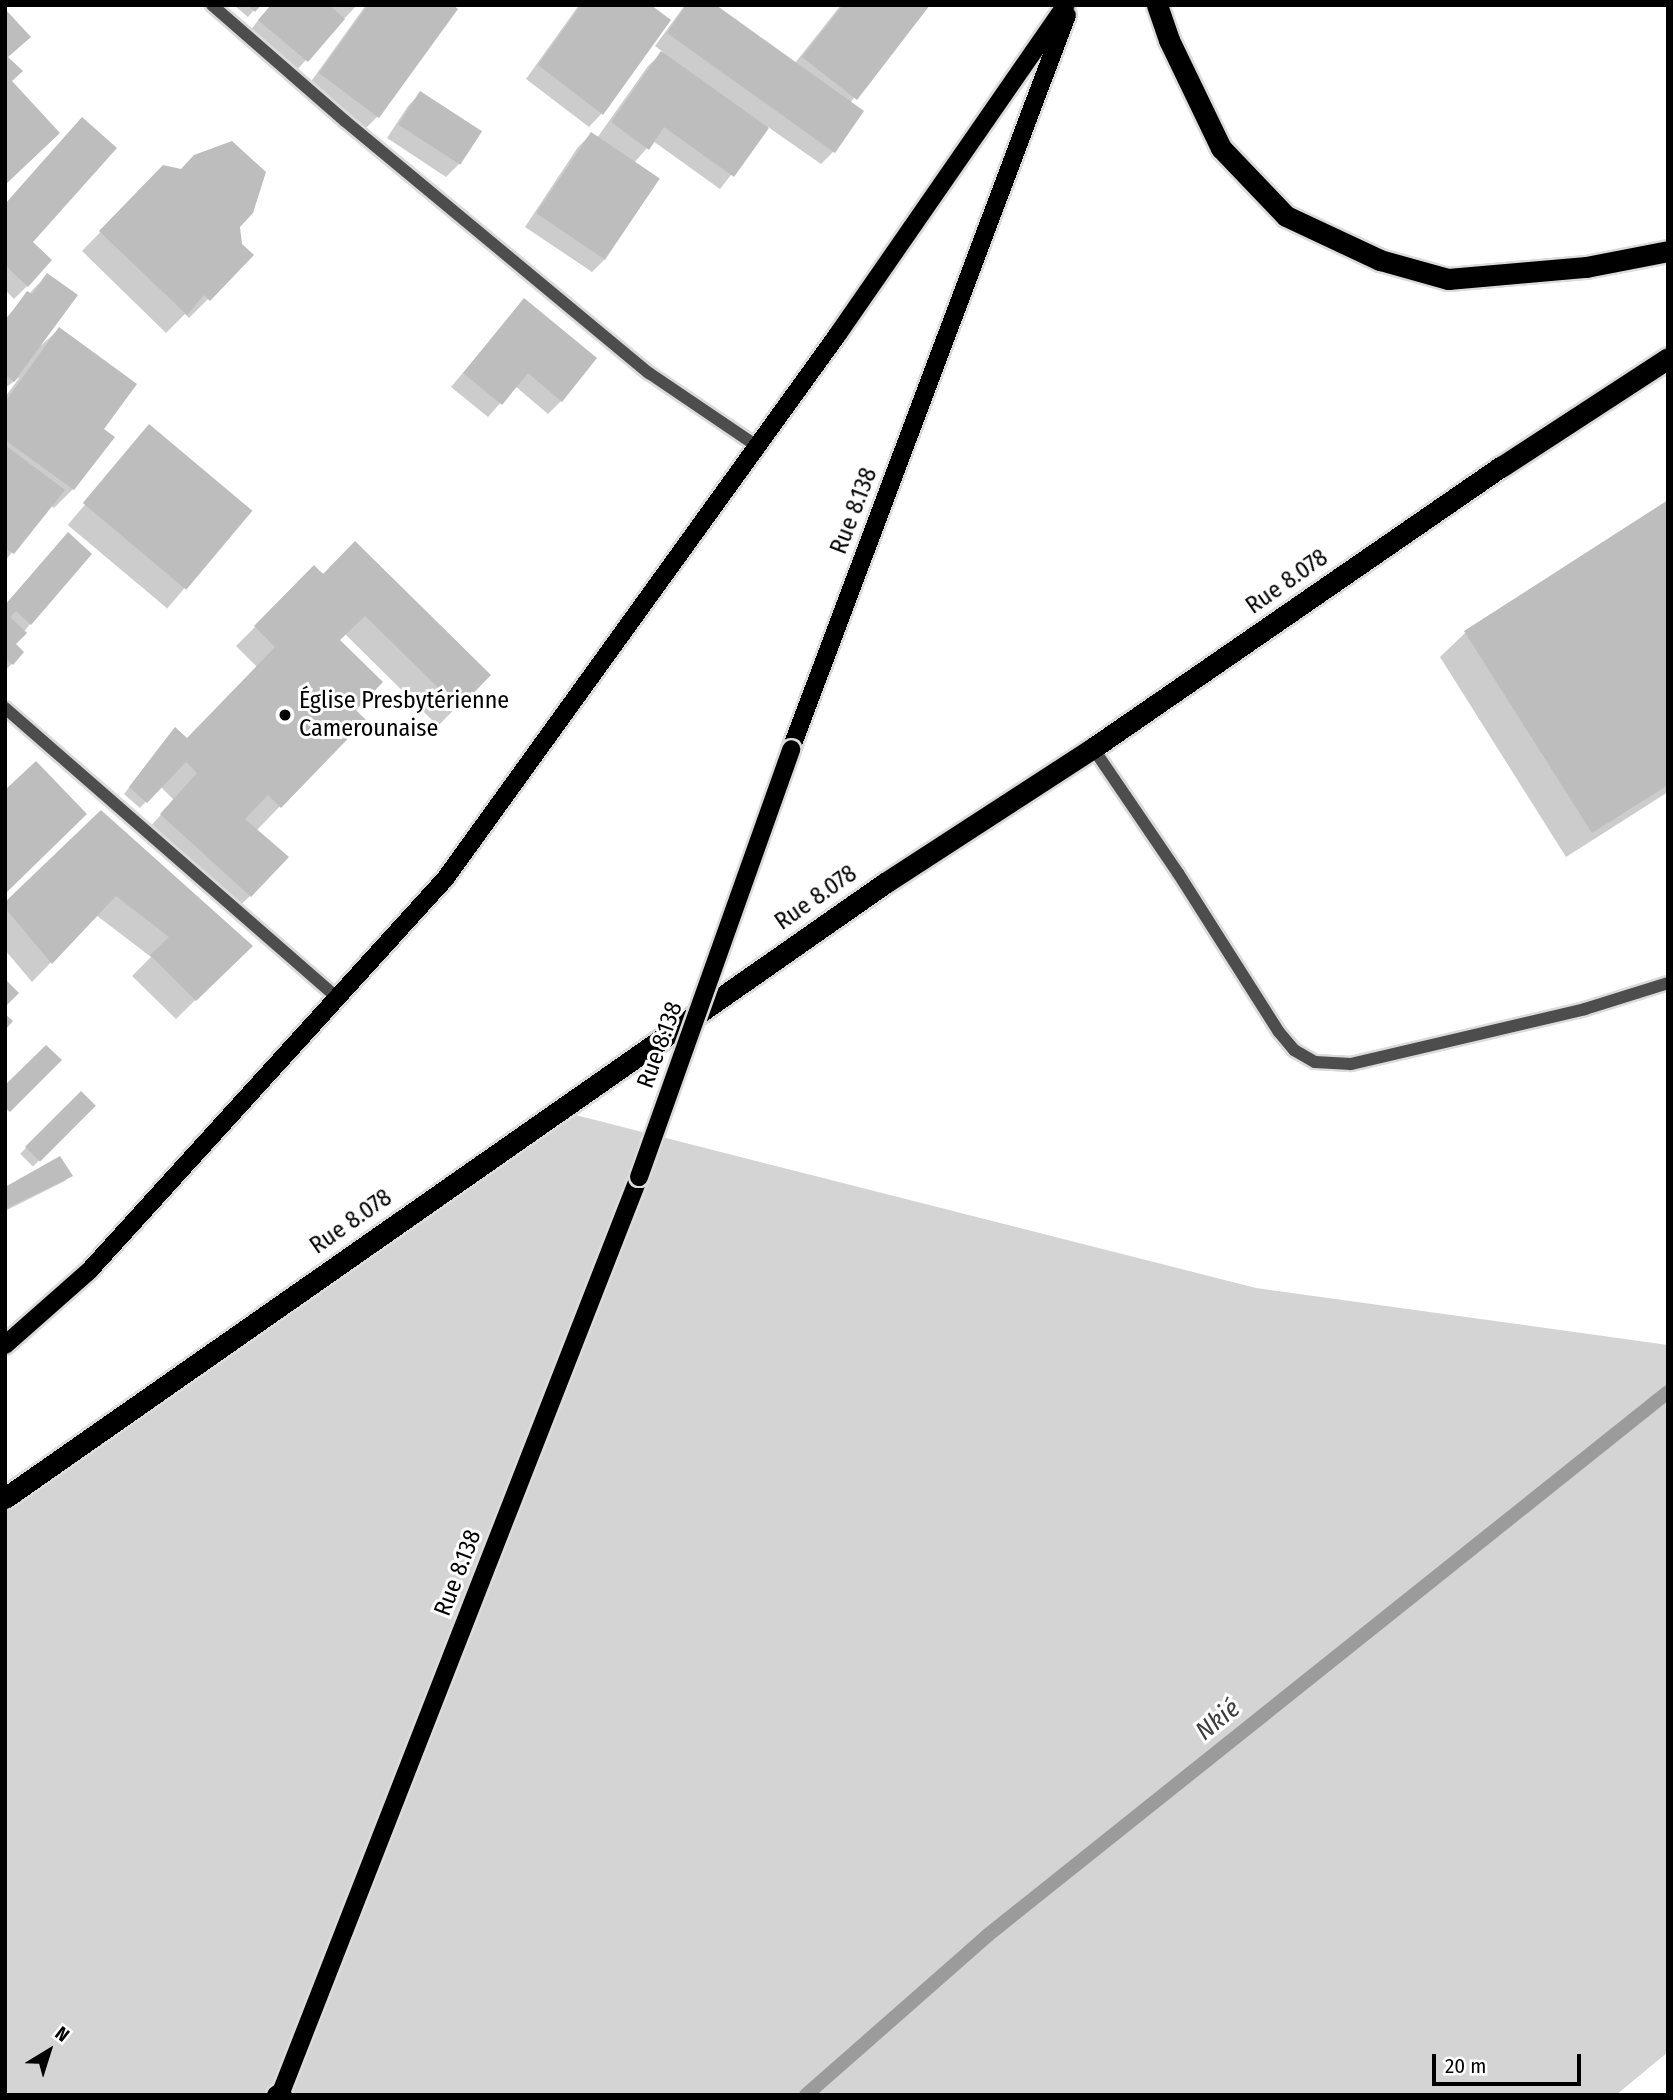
<!DOCTYPE html>
<html>
<head>
<meta charset="utf-8">
<style>
  body { margin:0 }
  #map { position:relative; width:1673px; height:2100px; overflow:hidden; background:#fff; font-family:"Fira Sans Condensed",sans-serif }
  div>[style] { position:absolute }
  .green>* { inset:0; background:#d4d4d4 }
  .shadow>* { inset:0; background:#0003; transform-origin:0 0 }
  .stream>* { height:14px; margin:-7px; padding:0 7px; transform-origin:7px; border-radius:7px; background:#9b9b9b }
  .building>* { inset:0; background:#bdbdbd; transform-origin:0 0 }
  .roads { filter:drop-shadow(2px 0 #dbdbdb) drop-shadow(-2px 0 #dbdbdb) drop-shadow(0 2px #dbdbdb) drop-shadow(0 -2px #dbdbdb) }
  .minor>* { height:12px; margin:-6px; padding:0 6px; transform-origin:6px; border-radius:6px; background:#4d4d4d }
  .major>* { height:18px; margin:-9px; padding:0 9px; transform-origin:9px; border-radius:9px; background:#000 }
  .highway>* { height:21px; margin:-10.5px; padding:0 10.5px; transform-origin:10.5px; border-radius:10.5px; background:#000 }
  .bridges { filter:drop-shadow(2px 0 #dbdbdb) drop-shadow(-2px 0 #dbdbdb) drop-shadow(0 2px #dbdbdb) drop-shadow(0 -2px #dbdbdb) }
  .major-bridge>* { height:18px; margin:-9px; padding:0 9px; transform-origin:9px; border-radius:9px; background:#000 }
  .dots>* { width:19px; height:19px; translate:-50% -50%; box-sizing:border-box; border:4px solid #fff; border-radius:50% }
  span { translate:-50% -50%; white-space:nowrap; text-align:center; line-height:1.15; -webkit-text-stroke:6px #fff; paint-order:stroke }
  .street-label { font-size:24px; color:#000 }
  .poi-label { font-size:24px; color:#000 }
  .left { translate:0 -50%; text-align:left }
  .water-label { font-size:26px; color:#3c3c3c; font-style:italic }
  .frame { position:absolute; inset:0; border:7px solid #000; pointer-events:none }
  .north { position:absolute; left:14px; top:2016px; width:70px; height:70px; -webkit-text-stroke:5px #fff; paint-order:stroke; rotate:38deg; font-size:19px; font-weight:700; line-height:28px; text-align:center; color:#000 }
  .north::after { content:''; display:block; margin:auto; width:24px; height:32px; background:#000; clip-path:polygon(50% 0,100% 100%,50% 72%,0 100%) }
  .scale { position:absolute; left:1432px; top:2054px; width:149px; height:32px; box-sizing:border-box; border:4px solid #000; border-top:0; padding-left:9px; font-size:21px; line-height:24px; white-space:nowrap; color:#000; -webkit-text-stroke:5px #fff; paint-order:stroke }
</style>
</head>
<body>
<div id="map">
  <div class="green">
    <i style="clip-path:polygon(556px 1110px,1256px 1288px,1668px 1345px,1668px 2052px,1616px 2095px,5px 2095px,5px 1498px)"></i>
  </div>
  <div class="shadow">
    <i style="clip-path:polygon(234px 5px,258px 5px,248px 17px)"></i>
    <i style="clip-path:polygon(271px 5px,357px 5px,294px 73px,247px 34px)"></i>
    <i style="clip-path:polygon(366px 5px,450px 5px,455px 9px,377px 117px,364px 130px,307px 87px)"></i>
    <i style="clip-path:polygon(579px 5px,648px 5px,601px 114px,589px 127px,526px 79px)"></i>
    <i style="clip-path:polygon(685px 5px,713px 5px,795px 63px,841px 5px,928px 5px,850px 103px,834px 151px,821px 164px,768px 127px,720px 189px,653px 141px,634px 163px,605px 259px,592px 272px,525px 227px,578px 147px,591px 134px,597px 138px,648px 66px,663px 52px,655px 46px)"></i>
    <i style="clip-path:polygon(421px 93px,480px 132px,459px 164px,446px 177px,387px 138px,408px 106px)"></i>
    <i style="clip-path:polygon(181px 170px,238px 226px,208px 299px,189px 318px,185px 314px,166px 333px,82px 251px,144px 187px)"></i>
    <i style="clip-path:polygon(5px 204px,30px 242px,27px 286px,14px 299px,5px 290px)"></i>
    <i style="clip-path:polygon(47px 275px,35px 351px,59px 329px,101px 430px,73px 489px,54px 508px,50px 505px,5px 561px,5px 397px,20px 377px,5px 388px,5px 319px)"></i>
    <i style="clip-path:polygon(524px 300px,561px 401px,548px 414px,515px 386px,488px 417px,451px 387px)"></i>
    <i style="left:150px;top:427px;width:130px;height:128px;rotate:40deg"></i>
    <i style="clip-path:polygon(1668px 502px,1668px 792px,1566px 857px,1440px 657px,1465px 633px)"></i>
    <i style="clip-path:polygon(56px 547px,30px 624px,14px 645px,12px 664px,5px 670px,5px 605px)"></i>
    <i style="clip-path:polygon(314px 568px,488px 675px,438px 726px,345px 634px,338px 641px,353px 710px,363px 720px,257px 830px,250px 896px,237px 908px,149px 828px,174px 800px,160px 786px,140px 808px,124px 794px,169px 735px,187px 740px,257px 667px,236px 646px)"></i>
    <i style="clip-path:polygon(5px 793px,84px 814px,5px 892px)"></i>
    <i style="clip-path:polygon(102px 812px,250px 946px,176px 1019px,132px 976px,151px 957px,96px 915px,32px 982px,5px 950px,5px 904px)"></i>
    <i style="left:81px;top:1093px;width:18px;height:86px;rotate:45deg"></i>
    <i style="clip-path:polygon(71px 1175px,65px 1181px,5px 1211px,5px 1189px)"></i>
  </div>
  <div class="stream">
    <i style="left:806px;top:2095px;width:242px;rotate:-41.3deg"></i>
    <i style="left:988px;top:1935px;width:870px;rotate:-38.61deg"></i>
  </div>
  <div class="building">
    <i style="clip-path:polygon(247px 5px,261px 5px,255px 12px)"></i>
    <i style="clip-path:polygon(271px 5px,329px 5px,345px 19px,308px 62px,258px 20px)"></i>
    <i style="clip-path:polygon(368px 5px,453px 5px,458px 9px,379px 118px,319px 73px)"></i>
    <i style="clip-path:polygon(581px 5px,651px 5px,671px 20px,603px 115px,538px 65px)"></i>
    <i style="clip-path:polygon(686px 5px,716px 5px,864px 111px,835px 153px,667px 33px)"></i>
    <i style="clip-path:polygon(843px 5px,930px 5px,857px 100px,802px 57px)"></i>
    <i style="clip-path:polygon(5px 9px,31px 37px,8px 57px,23px 71px,12px 81px,60px 133px,5px 185px)"></i>
    <i style="clip-path:polygon(661px 51px,769px 128px,734px 177px,664px 127px,649px 150px,611px 122px)"></i>
    <i style="left:420px;top:91px;width:74px;height:40px;rotate:33deg"></i>
    <i style="clip-path:polygon(82px 117px,117px 148px,33px 242px,52px 260px,28px 287px,5px 265px,5px 204px)"></i>
    <i style="left:591px;top:132px;width:83px;height:98px;rotate:34deg"></i>
    <i style="clip-path:polygon(232px 141px,266px 172px,253px 213px,240px 227px,242px 244px,254px 255px,210px 301px,204px 295px,187px 315px,99px 231px,163px 165px,181px 169px,194px 155px)"></i>
    <i style="clip-path:polygon(47px 273px,78px 295px,14px 382px,5px 375px,5px 321px,27px 291px,32px 294px)"></i>
    <i style="clip-path:polygon(524px 298px,597px 358px,562px 402px,528px 373px,502px 405px,463px 373px)"></i>
    <i style="clip-path:polygon(59px 327px,137px 384px,104px 429px,115px 437px,74px 490px,5px 440px,5px 402px)"></i>
    <i style="left:149px;top:424px;width:135px;height:103px;rotate:40deg"></i>
    <i style="clip-path:polygon(5px 445px,65px 490px,14px 554px,5px 548px)"></i>
    <i style="clip-path:polygon(1668px 500px,1668px 785px,1592px 833px,1464px 631px)"></i>
    <i style="clip-path:polygon(68px 532px,92px 554px,31px 625px,16px 611px,10px 617px,27px 633px,16px 644px,24px 652px,13px 665px,5px 658px,5px 605px)"></i>
    <i style="clip-path:polygon(355px 541px,491px 675px,459px 708px,365px 616px,340px 640px,383px 682px,356px 710px,366px 720px,281px 808px,268px 795px,245px 819px,289px 857px,251px 897px,160px 814px,197px 773px,186px 762px,147px 803px,129px 787px,175px 727px,187px 738px,275px 647px,254px 626px,314px 565px,323px 574px)"></i>
    <i style="clip-path:polygon(36px 761px,87px 814px,7px 892px,5px 790px)"></i>
    <i style="clip-path:polygon(101px 810px,253px 946px,196px 1001px,150px 955px,169px 937px,116px 896px,52px 964px,5px 908px,5px 902px)"></i>
    <i style="clip-path:polygon(5px 979px,19px 993px,5px 1007px)"></i>
    <i style="clip-path:polygon(5px 1014px,13px 1021px,5px 1030px)"></i>
    <i style="clip-path:polygon(46px 1045px,62px 1060px,10px 1112px,5px 1108px,5px 1085px)"></i>
    <i style="left:81px;top:1091px;width:21px;height:79px;rotate:45deg"></i>
    <i style="clip-path:polygon(60px 1156px,73px 1176px,5px 1209px,5px 1187px)"></i>
  </div>
  <div class="roads">
    <div class="minor">
      <i style="left:212px;top:5px;width:176px;rotate:41.1deg"></i>
      <i style="left:345px;top:121px;width:395px;rotate:39.7deg"></i>
      <i style="left:649px;top:373px;width:130px;rotate:34.1deg"></i>
      <i style="left:5px;top:708px;width:441px;rotate:41.1deg"></i>
      <i style="left:1093px;top:748px;width:151px;rotate:55.8deg"></i>
      <i style="left:1178px;top:873px;width:188px;rotate:57.6deg"></i>
      <i style="left:1279px;top:1032px;width:23px;rotate:50deg"></i>
      <i style="left:1294px;top:1050px;width:24px;rotate:30deg"></i>
      <i style="left:1315px;top:1062px;width:36px;rotate:3deg"></i>
      <i style="left:1351px;top:1064px;width:240px;rotate:-13.2deg"></i>
      <i style="left:1585px;top:1009px;width:87px;rotate:-17.4deg"></i>
    </div>
    <div class="major">
      <i style="left:791px;top:749px;width:784px;rotate:-69.39deg"></i>
      <i style="left:5px;top:1345px;width:112px;rotate:-41.4deg"></i>
      <i style="left:89px;top:1271px;width:530px;rotate:-47.76deg"></i>
      <i style="left:445px;top:879px;width:672px;rotate:-54.2deg"></i>
      <i style="left:838px;top:334px;width:400px;rotate:-55.3deg"></i>
      <i style="left:280px;top:2095px;width:986px;rotate:-68.64deg"></i>
    </div>
    <div class="highway">
      <i style="left:1157px;top:5px;width:37px;rotate:71deg"></i>
      <i style="left:1169px;top:40px;width:120px;rotate:64.3deg"></i>
      <i style="left:1221px;top:148px;width:94px;rotate:46.3deg"></i>
      <i style="left:1286px;top:216px;width:104px;rotate:25.1deg"></i>
      <i style="left:1380px;top:260px;width:71px;rotate:15.6deg"></i>
      <i style="left:1448px;top:279px;width:139px;rotate:-5deg"></i>
      <i style="left:1586px;top:267px;width:84px;rotate:-11deg"></i>
      <i style="left:5px;top:1498px;width:1074px;rotate:-34.95deg"></i>
      <i style="left:885px;top:883px;width:248px;rotate:-33deg"></i>
      <i style="left:1093px;top:748px;width:495px;rotate:-34.6deg"></i>
      <i style="left:1501px;top:467px;width:199px;rotate:-33.1deg"></i>
      <i style="left:277px;top:2095px;width:4px;rotate:-27deg"></i>
    </div>
  </div>
  <div class="bridges">
    <div class="major-bridge">
      <i style="left:639px;top:1177px;width:454px;rotate:-70.4deg"></i>
    </div>
  </div>
  <div class="dots">
    <i style="left:285px;top:715px;background:#000"></i>
  </div>
  <div class="street-label">
    <span style="left:854px;top:511px;rotate:-69deg">Rue 8.138</span>
    <span style="left:1287px;top:582px;rotate:-35deg">Rue 8.078</span>
    <span style="left:816px;top:898px;rotate:-35deg">Rue 8.078</span>
    <span style="left:660px;top:1045px;rotate:-70deg">Rue 8.138</span>
    <span style="left:351px;top:1222px;rotate:-35deg">Rue 8.078</span>
    <span style="left:458px;top:1573px;rotate:-69deg">Rue 8.138</span>
  </div>
  <div class="poi-label">
    <span class="left" style="left:299px;top:715px">Église Presbytérienne<br>Camerounaise</span>
  </div>
  <div class="water-label">
    <span style="left:1218px;top:1720px;rotate:-39deg">Nkié</span>
  </div>
  <div class="frame"></div>
  <div class="north">N</div>
  <div class="scale">20 m</div>
</div>
</body>
</html>
